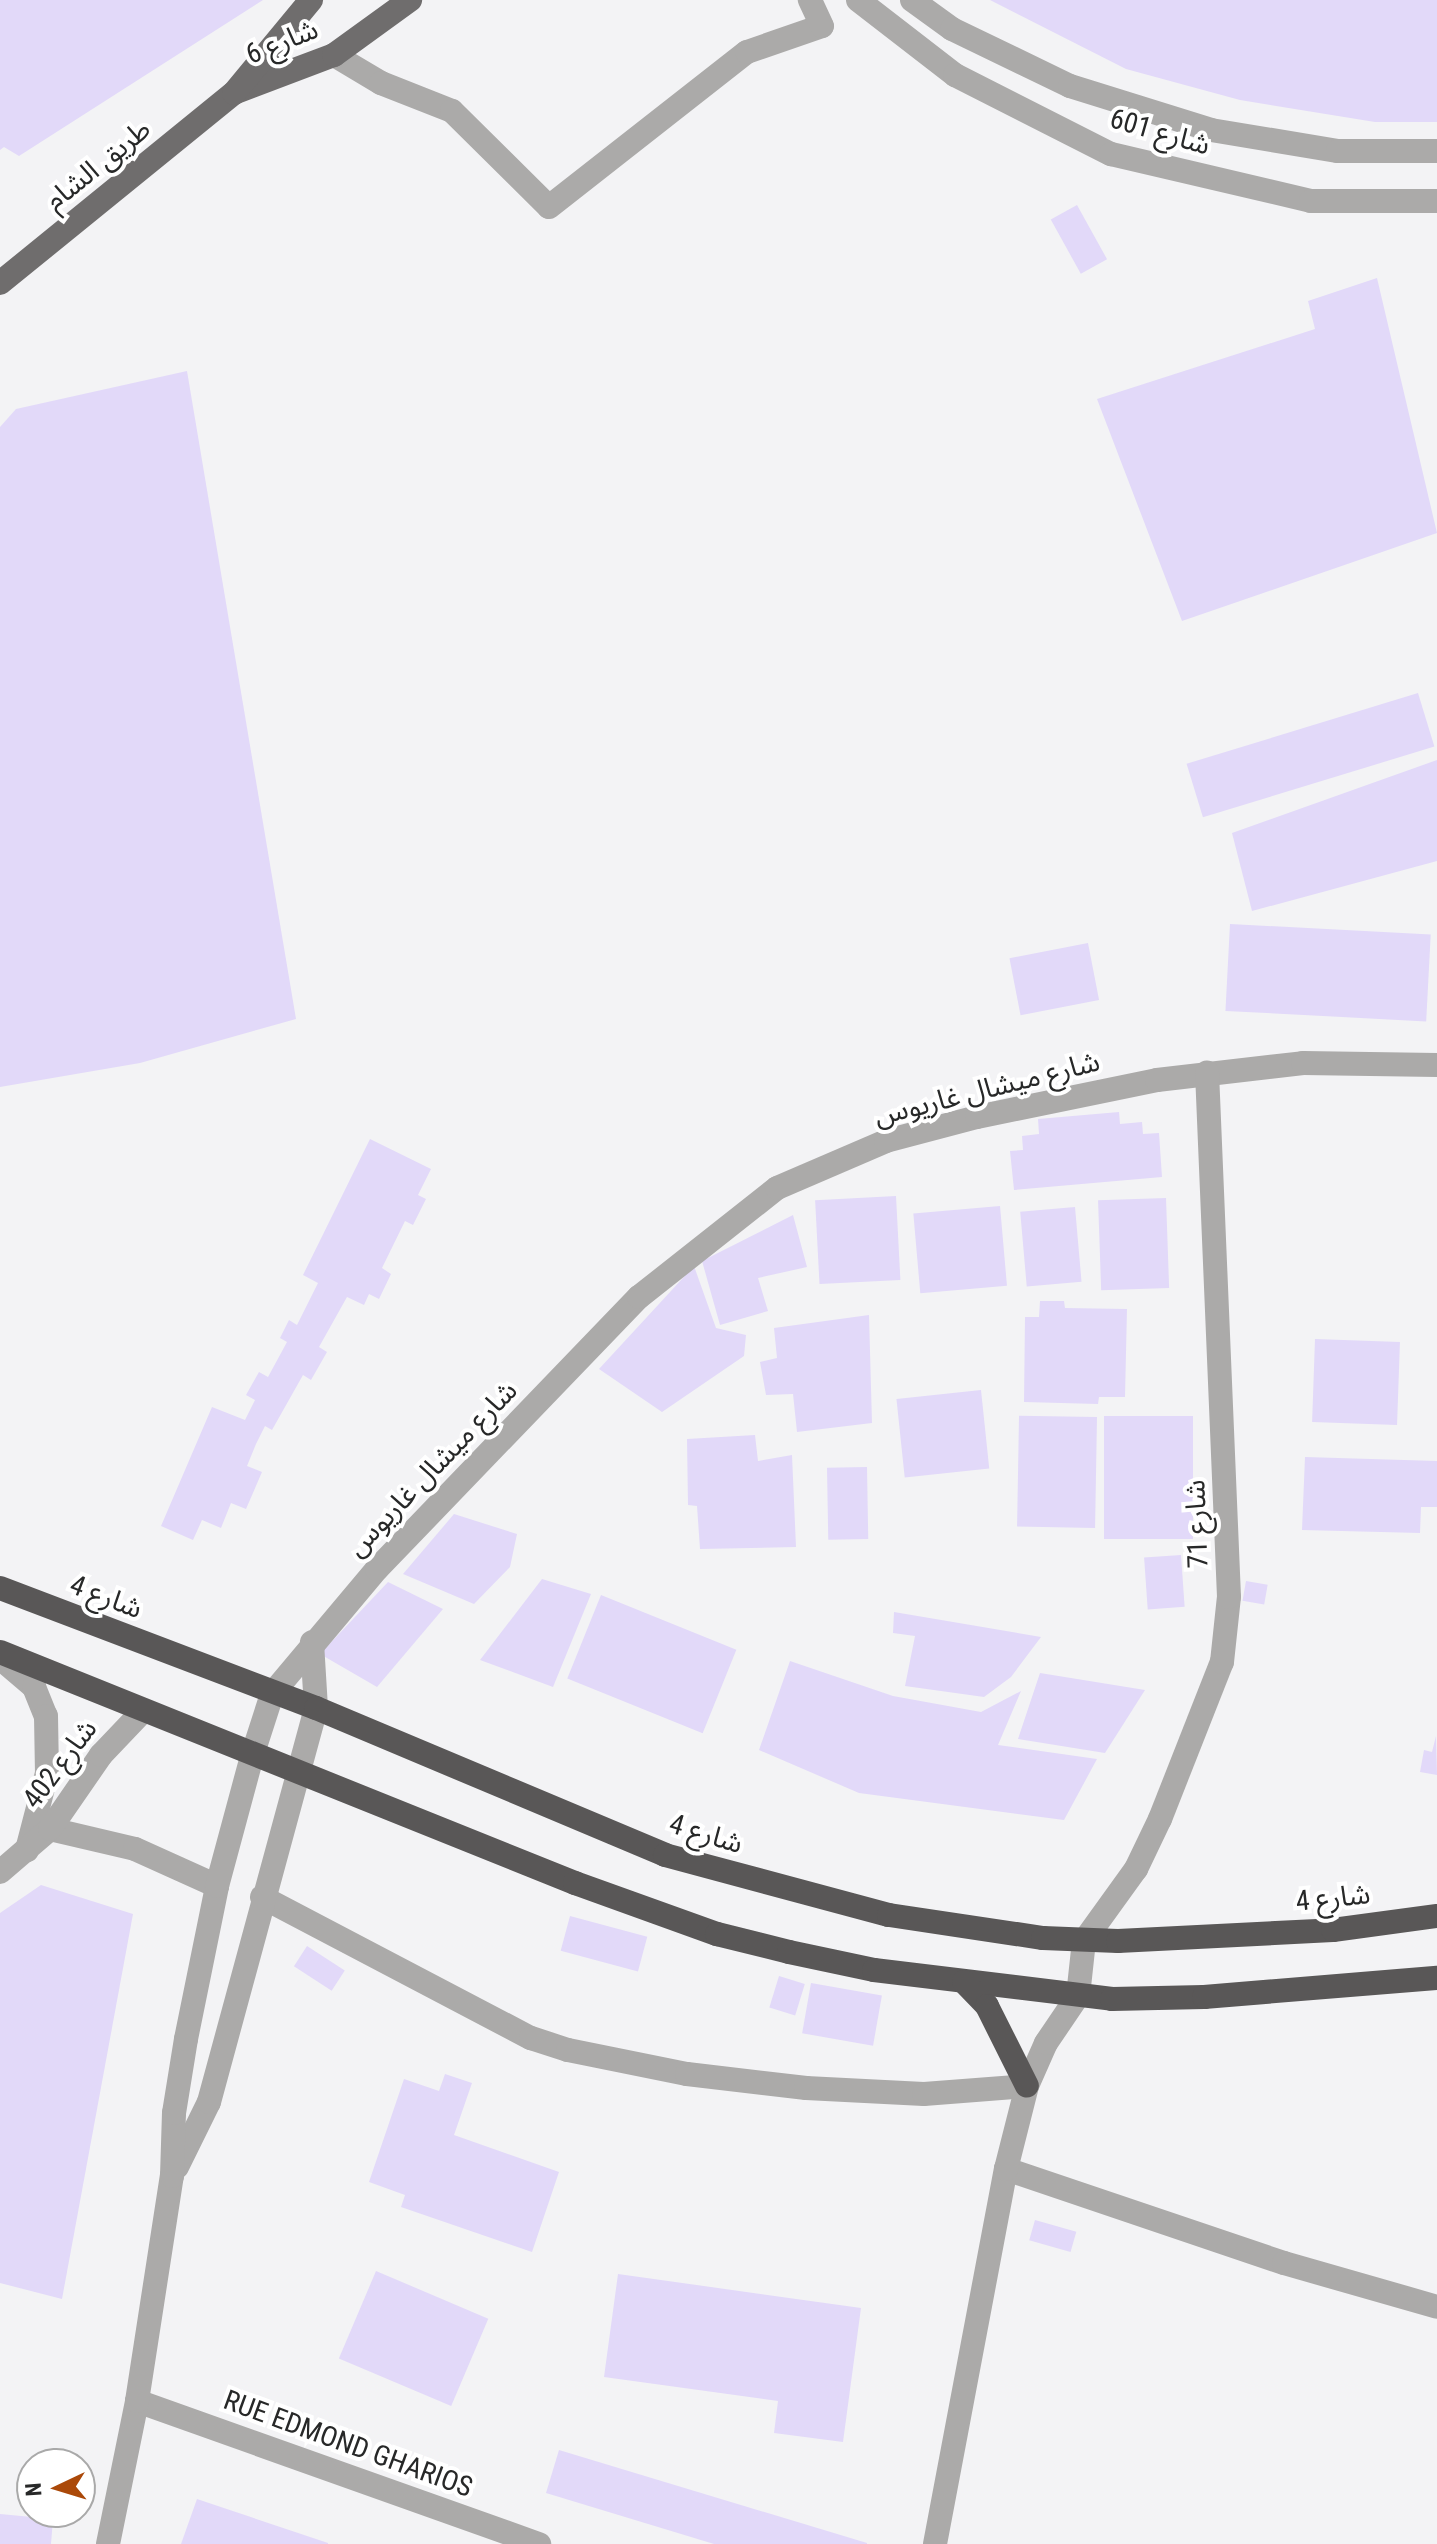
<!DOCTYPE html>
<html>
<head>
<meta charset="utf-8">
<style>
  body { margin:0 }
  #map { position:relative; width:1437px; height:2544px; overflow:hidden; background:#f3f3f5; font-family:"Roboto Condensed","Noto Sans Arabic",sans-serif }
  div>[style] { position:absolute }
  .building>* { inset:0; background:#e2d9f9; transform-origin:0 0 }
  .minor>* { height:24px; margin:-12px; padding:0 12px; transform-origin:12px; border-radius:12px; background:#abaaa9 }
  .major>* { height:24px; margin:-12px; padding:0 12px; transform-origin:12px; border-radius:12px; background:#6f6d6d }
  .highway>* { height:24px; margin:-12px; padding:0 12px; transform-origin:12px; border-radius:12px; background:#595757 }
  span { translate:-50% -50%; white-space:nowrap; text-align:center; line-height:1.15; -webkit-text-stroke:8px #fff; paint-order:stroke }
  .street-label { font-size:28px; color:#272828 }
  .north { position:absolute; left:16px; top:2448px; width:80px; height:80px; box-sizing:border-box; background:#fff; border:2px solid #a9a9a9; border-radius:50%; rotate:266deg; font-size:22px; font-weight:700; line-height:32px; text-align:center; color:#272828 }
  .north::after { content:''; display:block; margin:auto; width:28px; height:36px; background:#ab4909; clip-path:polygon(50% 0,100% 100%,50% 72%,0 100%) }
</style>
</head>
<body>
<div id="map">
  <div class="building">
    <i style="clip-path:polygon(0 0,263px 0,19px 156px,4px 147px,0 150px)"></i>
    <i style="clip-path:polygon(990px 0,1437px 0,1437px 122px,1375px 122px,1240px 100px,1126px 69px)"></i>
    <i style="left:1077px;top:205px;width:62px;height:30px;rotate:61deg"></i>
    <i style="clip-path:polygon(1377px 278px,1437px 533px,1182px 621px,1097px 399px,1315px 329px,1308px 301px)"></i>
    <i style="clip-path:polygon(187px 371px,296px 1019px,140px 1063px,0 1087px,0 427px,16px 409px)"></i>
    <i style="left:1418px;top:693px;width:56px;height:242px;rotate:73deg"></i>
    <i style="clip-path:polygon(1437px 760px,1437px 861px,1252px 911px,1232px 833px)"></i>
    <i style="left:1230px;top:924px;width:201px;height:87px;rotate:3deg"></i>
    <i style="left:1088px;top:943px;width:58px;height:80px;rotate:79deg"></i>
    <i style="clip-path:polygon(1119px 1112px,1120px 1124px,1142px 1122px,1143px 1134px,1159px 1133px,1162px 1177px,1014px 1190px,1010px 1151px,1023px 1150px,1022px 1136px,1039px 1134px,1038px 1119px)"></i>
    <i style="clip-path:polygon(370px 1139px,431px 1169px,418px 1195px,426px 1199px,413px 1225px,405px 1221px,382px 1268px,391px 1274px,379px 1299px,369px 1294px,364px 1305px,347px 1297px,319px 1347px,327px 1352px,311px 1380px,303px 1375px,272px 1430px,265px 1426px,256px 1444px,247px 1466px,262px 1472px,246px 1509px,231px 1503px,221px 1528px,202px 1520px,193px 1540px,161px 1526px,212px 1407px,245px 1420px,255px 1400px,246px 1395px,259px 1372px,268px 1377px,287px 1342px,280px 1338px,289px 1320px,297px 1325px,318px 1283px,303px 1275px)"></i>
    <i style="left:896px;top:1196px;width:84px;height:81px;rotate:87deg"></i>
    <i style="left:1166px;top:1198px;width:90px;height:68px;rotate:88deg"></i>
    <i style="left:1000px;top:1206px;width:80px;height:87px;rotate:85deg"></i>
    <i style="left:1075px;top:1207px;width:75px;height:55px;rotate:85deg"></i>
    <i style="clip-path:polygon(793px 1215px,807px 1267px,758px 1278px,768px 1311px,720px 1325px,702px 1261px)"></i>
    <i style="clip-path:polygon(694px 1266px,716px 1328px,746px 1335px,744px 1356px,662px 1412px,599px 1369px)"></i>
    <i style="clip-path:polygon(1040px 1301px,1064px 1301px,1065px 1308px,1127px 1309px,1125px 1397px,1099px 1397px,1098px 1404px,1024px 1402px,1025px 1317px,1039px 1317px)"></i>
    <i style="clip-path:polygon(869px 1315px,872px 1423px,797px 1432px,793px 1394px,766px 1395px,760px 1362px,777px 1358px,774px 1328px)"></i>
    <i style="left:1315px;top:1339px;width:85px;height:83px;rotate:2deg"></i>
    <i style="left:981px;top:1390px;width:79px;height:85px;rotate:84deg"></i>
    <i style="left:1104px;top:1416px;width:89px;height:123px"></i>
    <i style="left:1097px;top:1417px;width:111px;height:78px;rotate:91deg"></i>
    <i style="clip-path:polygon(755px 1435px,758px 1461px,792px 1455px,796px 1547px,700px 1549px,697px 1506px,688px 1505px,687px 1439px)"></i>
    <i style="clip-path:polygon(1305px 1457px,1437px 1461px,1437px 1507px,1421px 1507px,1420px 1533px,1302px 1530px)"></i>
    <i style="left:867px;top:1467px;width:72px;height:40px;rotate:89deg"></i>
    <i style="clip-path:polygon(454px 1514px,517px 1534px,510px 1567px,474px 1604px,403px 1574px)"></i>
    <i style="left:1181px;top:1555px;width:52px;height:37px;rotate:86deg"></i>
    <i style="clip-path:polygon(542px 1579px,591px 1594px,553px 1687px,480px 1660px)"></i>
    <i style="left:1246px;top:1581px;width:22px;height:20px;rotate:10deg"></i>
    <i style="clip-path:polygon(388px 1582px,443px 1609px,377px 1687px,320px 1654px)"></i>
    <i style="left:601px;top:1595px;width:146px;height:90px;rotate:22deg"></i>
    <i style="clip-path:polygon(894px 1612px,1041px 1637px,1011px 1677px,984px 1697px,905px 1686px,915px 1636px,893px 1633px)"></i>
    <i style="clip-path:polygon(790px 1661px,893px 1696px,981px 1712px,1021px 1691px,998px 1745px,1097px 1759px,1064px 1820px,859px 1793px,759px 1750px)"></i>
    <i style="clip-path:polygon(1040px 1673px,1145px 1690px,1105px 1753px,1018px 1739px)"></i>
    <i style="clip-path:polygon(1436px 1736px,1437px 1775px,1420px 1772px,1424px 1750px,1432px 1752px)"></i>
    <i style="clip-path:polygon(41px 1885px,133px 1914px,62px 2299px,0 2283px,0 1913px)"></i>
    <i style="left:570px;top:1916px;width:80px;height:36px;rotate:15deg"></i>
    <i style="left:307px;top:1946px;width:45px;height:24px;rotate:33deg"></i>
    <i style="left:779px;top:1976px;width:27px;height:33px;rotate:17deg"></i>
    <i style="left:811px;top:1983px;width:72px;height:51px;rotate:10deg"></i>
    <i style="clip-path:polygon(445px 2074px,472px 2083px,454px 2135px,559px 2172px,532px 2252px,401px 2207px,405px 2195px,369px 2182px,404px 2079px,439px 2091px)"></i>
    <i style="left:1035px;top:2220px;width:43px;height:21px;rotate:16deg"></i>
    <i style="left:376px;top:2271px;width:122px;height:95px;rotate:23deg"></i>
    <i style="clip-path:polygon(618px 2274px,861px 2308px,843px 2442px,774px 2433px,778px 2401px,604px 2377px)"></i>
    <i style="clip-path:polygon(559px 2450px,867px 2543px,867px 2544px,714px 2544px,546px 2493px)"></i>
    <i style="clip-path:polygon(197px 2499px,328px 2543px,328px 2544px,181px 2544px)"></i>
    <i style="clip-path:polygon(0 2514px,53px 2519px,51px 2544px,0 2544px)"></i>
  </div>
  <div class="minor">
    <i style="left:858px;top:0;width:123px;rotate:37.7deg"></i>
    <i style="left:955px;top:75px;width:175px;rotate:26.9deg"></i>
    <i style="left:1111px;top:154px;width:205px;rotate:13.2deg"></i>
    <i style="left:1311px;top:201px;width:126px"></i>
    <i style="left:912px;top:0;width:49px;rotate:35.9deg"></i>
    <i style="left:952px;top:29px;width:131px;rotate:25.8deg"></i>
    <i style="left:1070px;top:86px;width:148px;rotate:17.3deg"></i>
    <i style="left:1211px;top:130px;width:129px;rotate:9.4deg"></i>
    <i style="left:1338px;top:151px;width:99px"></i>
    <i style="left:334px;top:55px;width:55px;rotate:30.8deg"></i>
    <i style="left:381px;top:83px;width:76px;rotate:21.5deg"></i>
    <i style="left:452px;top:111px;width:136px;rotate:44.7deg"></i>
    <i style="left:549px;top:207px;width:251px;rotate:-38.1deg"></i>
    <i style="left:747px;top:52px;width:79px;rotate:-19.1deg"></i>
    <i style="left:822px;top:26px;width:29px;rotate:-115deg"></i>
    <i style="left:0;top:1658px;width:45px;rotate:40.5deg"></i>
    <i style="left:34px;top:1687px;width:31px;rotate:68deg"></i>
    <i style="left:46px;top:1716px;width:57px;rotate:89deg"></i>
    <i style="left:47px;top:1773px;width:80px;rotate:104.6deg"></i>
    <i style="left:50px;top:1829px;width:87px;rotate:13.2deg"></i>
    <i style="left:135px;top:1849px;width:90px;rotate:24.3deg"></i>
    <i style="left:0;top:1872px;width:66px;rotate:-40.7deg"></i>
    <i style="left:50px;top:1829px;width:90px;rotate:-55.4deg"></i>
    <i style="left:101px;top:1755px;width:59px;rotate:-46.4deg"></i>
    <i style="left:262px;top:1897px;width:304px;rotate:27.7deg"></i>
    <i style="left:531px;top:2038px;width:39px;rotate:18deg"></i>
    <i style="left:568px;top:2050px;width:121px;rotate:11.4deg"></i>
    <i style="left:687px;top:2074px;width:120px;rotate:6.7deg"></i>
    <i style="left:806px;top:2088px;width:118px;rotate:2.9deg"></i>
    <i style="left:924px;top:2094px;width:103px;rotate:-4.4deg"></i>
    <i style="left:177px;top:2167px;width:72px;rotate:-63.8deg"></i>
    <i style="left:209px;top:2102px;width:408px;rotate:-74.8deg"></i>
    <i style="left:316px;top:1708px;width:66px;rotate:-93.5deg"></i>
    <i style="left:1006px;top:2169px;width:293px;rotate:18.7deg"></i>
    <i style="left:1284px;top:2263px;width:159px;rotate:16deg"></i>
    <i style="left:137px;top:2401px;width:427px;rotate:19.6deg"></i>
    <i style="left:108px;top:2544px;width:146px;rotate:-78.5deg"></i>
    <i style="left:137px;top:2401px;width:228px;rotate:-81.2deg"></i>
    <i style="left:172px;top:2176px;width:63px;rotate:-88.2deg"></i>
    <i style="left:174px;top:2113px;width:75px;rotate:-80.8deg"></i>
    <i style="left:186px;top:2039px;width:156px;rotate:-78.5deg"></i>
    <i style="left:217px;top:1886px;width:138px;rotate:-74.9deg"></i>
    <i style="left:253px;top:1753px;width:62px;rotate:-72.1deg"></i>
    <i style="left:272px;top:1694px;width:163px;rotate:-50deg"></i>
    <i style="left:377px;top:1569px;width:378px;rotate:-46.1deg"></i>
    <i style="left:639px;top:1297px;width:176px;rotate:-38.3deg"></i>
    <i style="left:777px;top:1188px;width:119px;rotate:-23.3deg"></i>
    <i style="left:886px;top:1141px;width:94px;rotate:-14.8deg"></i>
    <i style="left:977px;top:1117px;width:184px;rotate:-11.6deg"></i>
    <i style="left:1157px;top:1080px;width:147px;rotate:-6.6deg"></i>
    <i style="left:1303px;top:1063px;width:134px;rotate:0.9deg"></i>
    <i style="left:935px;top:2544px;width:382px;rotate:-79.3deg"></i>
    <i style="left:1006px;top:2169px;width:86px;rotate:-75.8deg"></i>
    <i style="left:1027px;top:2086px;width:47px;rotate:-66.2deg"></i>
    <i style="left:1046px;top:2043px;width:57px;rotate:-55.8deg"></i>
    <i style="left:1078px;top:1996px;width:55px;rotate:-83.8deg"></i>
    <i style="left:1084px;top:1941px;width:89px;rotate:-54.2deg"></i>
    <i style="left:1136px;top:1869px;width:55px;rotate:-64.4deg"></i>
    <i style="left:1160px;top:1819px;width:169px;rotate:-68.5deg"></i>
    <i style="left:1222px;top:1662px;width:65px;rotate:-83.9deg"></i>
    <i style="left:1229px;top:1597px;width:525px;rotate:-92.4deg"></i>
  </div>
  <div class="major">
    <i style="left:236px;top:92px;width:105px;rotate:-20.7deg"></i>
    <i style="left:334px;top:55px;width:94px;rotate:-35.9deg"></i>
    <i style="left:0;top:283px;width:301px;rotate:-39.1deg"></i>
    <i style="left:234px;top:93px;width:121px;rotate:-50.4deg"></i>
  </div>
  <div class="highway">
    <i style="left:0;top:1588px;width:338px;rotate:20.8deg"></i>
    <i style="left:316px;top:1708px;width:379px;rotate:22.8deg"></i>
    <i style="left:665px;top:1855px;width:232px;rotate:15deg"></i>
    <i style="left:889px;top:1915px;width:156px;rotate:8.5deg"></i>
    <i style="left:1043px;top:1938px;width:75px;rotate:2.3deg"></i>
    <i style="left:1118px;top:1941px;width:215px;rotate:-2.9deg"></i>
    <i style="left:1333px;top:1930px;width:105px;rotate:-7.7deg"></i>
    <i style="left:0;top:1652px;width:620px;rotate:21.89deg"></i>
    <i style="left:575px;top:1883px;width:151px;rotate:19.8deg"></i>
    <i style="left:717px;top:1934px;width:74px;rotate:14deg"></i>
    <i style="left:789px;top:1952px;width:87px;rotate:12deg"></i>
    <i style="left:874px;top:1970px;width:240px;rotate:6.9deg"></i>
    <i style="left:1112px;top:1999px;width:92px;rotate:-1.2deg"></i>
    <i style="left:1204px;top:1997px;width:234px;rotate:-4.7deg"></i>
    <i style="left:964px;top:1982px;width:33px;rotate:46deg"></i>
    <i style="left:987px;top:2006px;width:89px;rotate:63.4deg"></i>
  </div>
  <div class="street-label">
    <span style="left:282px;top:42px;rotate:-22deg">شارع 6</span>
    <span style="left:1160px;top:132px;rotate:16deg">شارع 601</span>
    <span style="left:98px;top:165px;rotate:-39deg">طريق الشام</span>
    <span style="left:987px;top:1089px;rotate:-14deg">شارع ميشال غاريوس</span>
    <span style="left:432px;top:1469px;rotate:-46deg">شارع ميشال غاريوس</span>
    <span style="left:1197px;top:1524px;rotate:-92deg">شارع 71</span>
    <span style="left:106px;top:1597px;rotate:21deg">شارع 4</span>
    <span style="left:60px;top:1764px;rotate:-53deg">شارع 402</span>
    <span style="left:706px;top:1834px;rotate:17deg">شارع 4</span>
    <span style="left:1333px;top:1898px;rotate:-6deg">شارع 4</span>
    <span style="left:348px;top:2444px;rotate:20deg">RUE EDMOND GHARIOS</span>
  </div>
  <div class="north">N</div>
</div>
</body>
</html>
